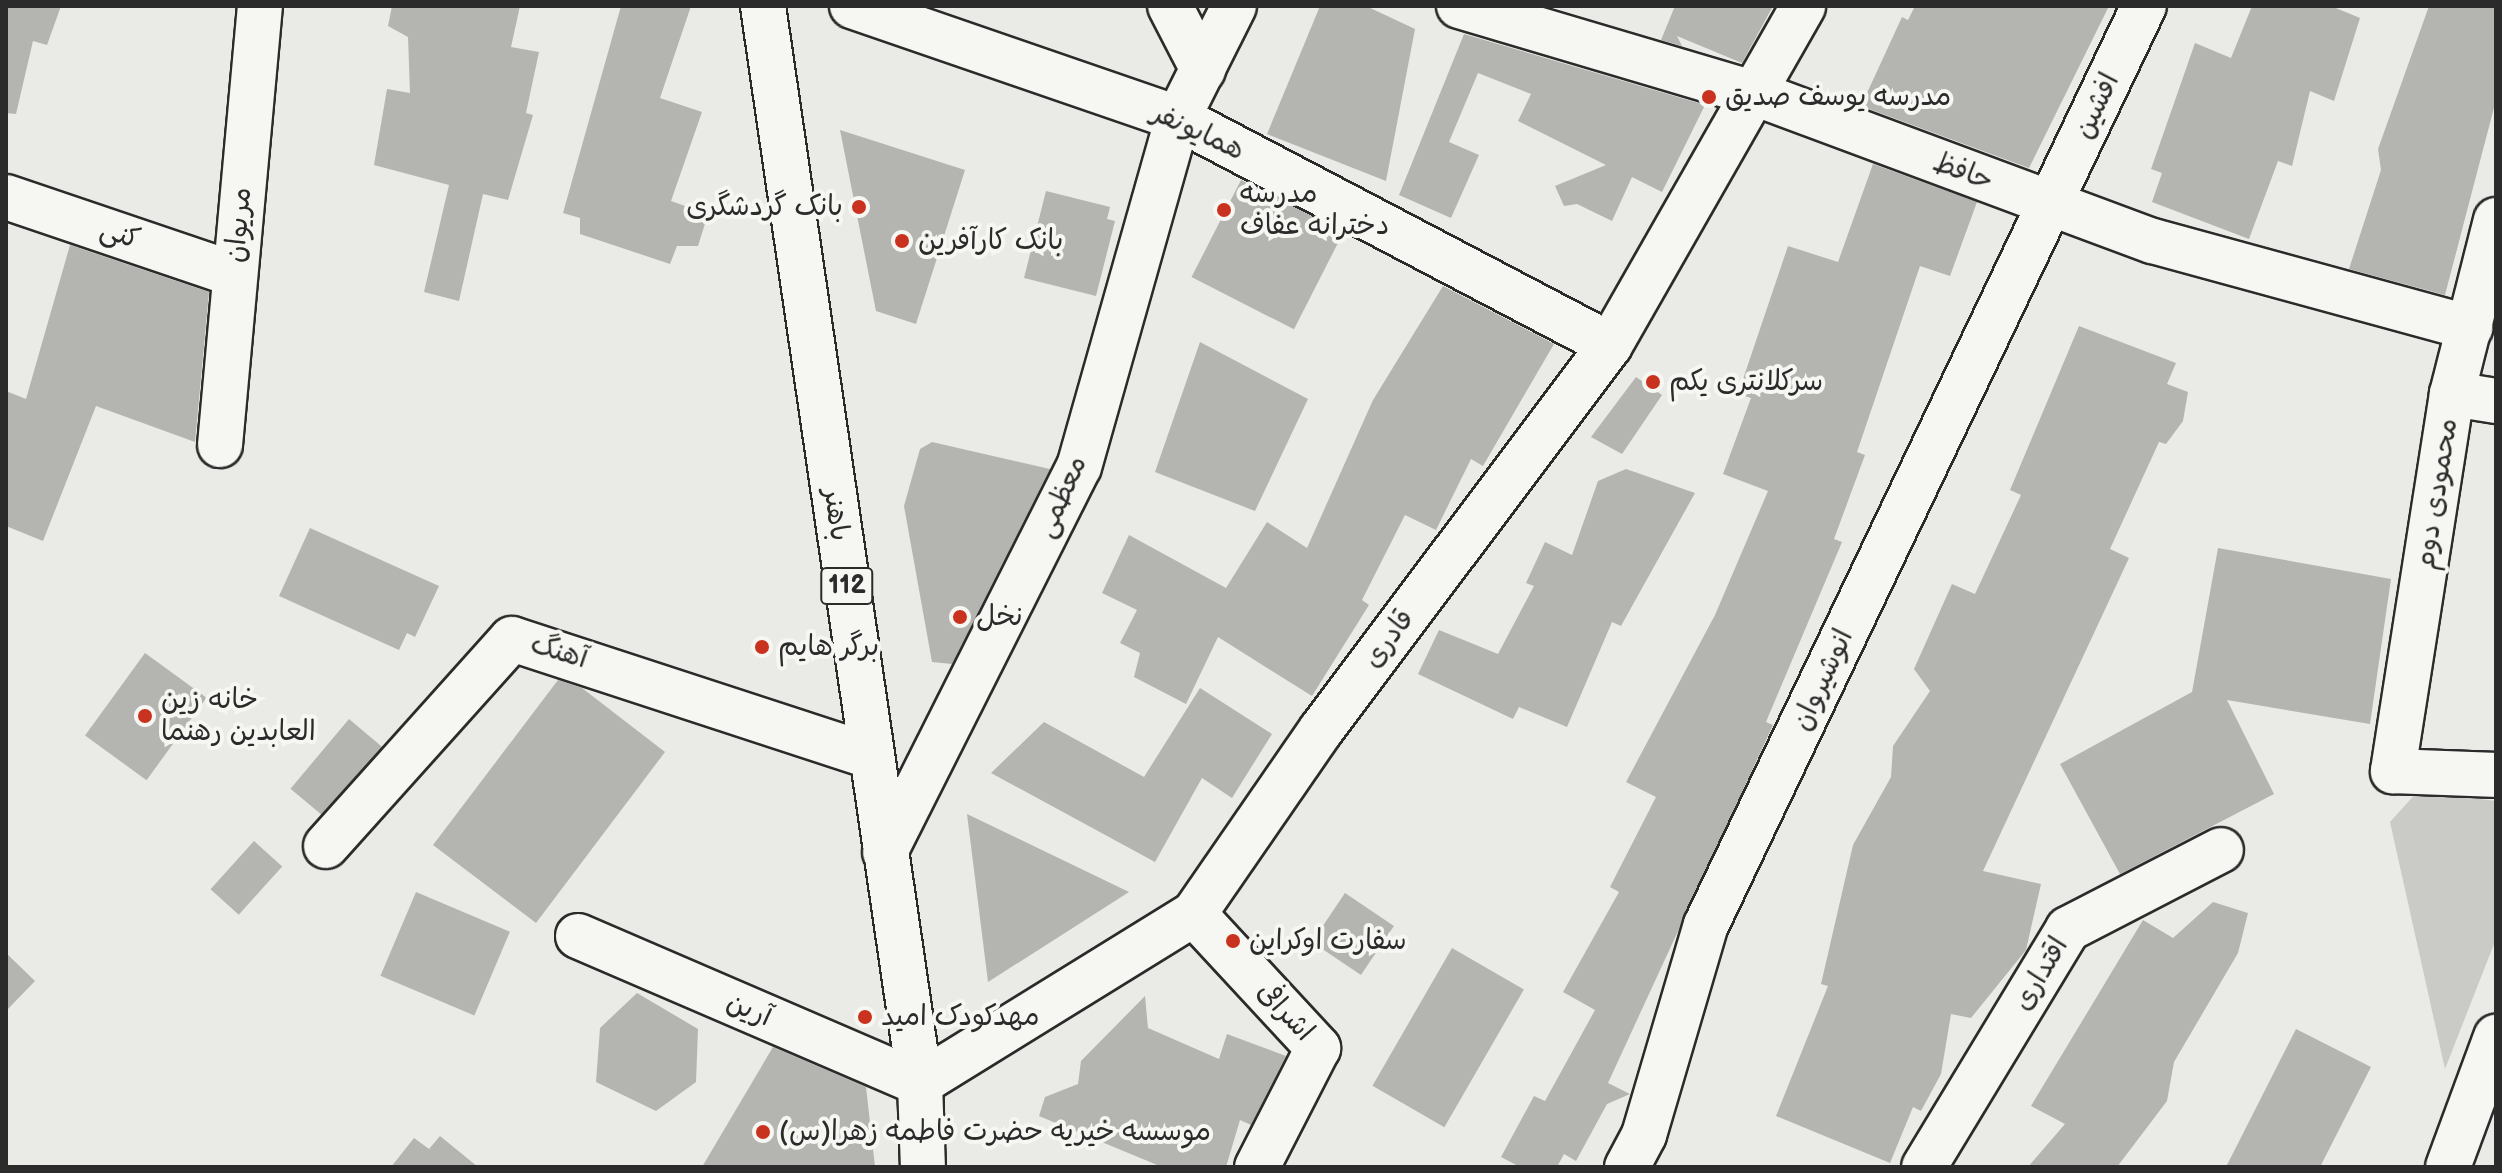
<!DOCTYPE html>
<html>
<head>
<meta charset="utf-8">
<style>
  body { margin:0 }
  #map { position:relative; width:2502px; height:1173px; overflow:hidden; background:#eaeae6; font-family:"Balsamiq Sans","Playpen Sans Arabic",sans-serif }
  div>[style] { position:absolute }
  .green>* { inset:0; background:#cacac7 }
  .building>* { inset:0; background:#b4b4b1; transform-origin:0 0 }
  .roads { filter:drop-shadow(2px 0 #2b2b2b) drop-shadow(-2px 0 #2b2b2b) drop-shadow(0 2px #2b2b2b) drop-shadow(0 -2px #2b2b2b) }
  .minor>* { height:44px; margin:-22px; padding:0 22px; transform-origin:22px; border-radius:22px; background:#f6f6f2 }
  .major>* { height:44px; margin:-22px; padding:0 22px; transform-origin:22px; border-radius:22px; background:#f6f6f2 }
  .dots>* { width:22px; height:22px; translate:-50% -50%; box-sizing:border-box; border:4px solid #f6f6f2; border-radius:50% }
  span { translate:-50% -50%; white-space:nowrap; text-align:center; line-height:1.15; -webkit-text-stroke:8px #f6f6f2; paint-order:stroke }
  .shield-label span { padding:2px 6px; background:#f6f6f2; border:2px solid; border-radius:6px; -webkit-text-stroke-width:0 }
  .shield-label { font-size:26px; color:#2b2b2b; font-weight:700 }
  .poi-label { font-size:28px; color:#2b2b2b }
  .left { translate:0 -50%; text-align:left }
  .right { translate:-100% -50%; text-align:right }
  .street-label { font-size:28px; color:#2b2b2b }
  .frame { position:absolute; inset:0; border:8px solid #2b2b2b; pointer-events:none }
</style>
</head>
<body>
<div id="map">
  <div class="green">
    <i style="clip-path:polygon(2418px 791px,2496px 801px,2496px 939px,2445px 1069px,2390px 822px)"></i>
  </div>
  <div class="building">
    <i style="clip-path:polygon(6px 6px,61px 6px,47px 45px,33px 41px,16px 114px,6px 113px)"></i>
    <i style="clip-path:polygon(392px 6px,520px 6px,511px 47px,539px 52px,526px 113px,533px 115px,508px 200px,483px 194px,459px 301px,424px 292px,449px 185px,374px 165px,387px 89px,410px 93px,408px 37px,388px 26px)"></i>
    <i style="clip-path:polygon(621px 6px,691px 6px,660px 98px,702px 112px,671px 201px,708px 214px,698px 246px,677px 246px,670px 264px,580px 234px,580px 218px,563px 213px)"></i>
    <i style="clip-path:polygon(1320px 6px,1366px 6px,1415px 29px,1386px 181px,1267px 134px)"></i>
    <i style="clip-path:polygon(1675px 6px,1773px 6px,1742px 63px,1677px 36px,1682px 46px,1661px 40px)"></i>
    <i style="clip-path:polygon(1915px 6px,2109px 6px,2029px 168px,1861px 106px,1902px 17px,1908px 20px)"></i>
    <i style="clip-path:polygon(2252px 6px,2331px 6px,2360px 18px,2334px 101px,2310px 91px,2292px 166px,2278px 161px,2249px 239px,2152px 202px,2162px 173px,2151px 169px,2195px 43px,2231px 58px)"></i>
    <i style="clip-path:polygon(2429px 6px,2496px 6px,2496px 100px,2445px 295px,2349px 269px,2381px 170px,2378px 149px)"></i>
    <i style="clip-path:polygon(1464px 34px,1705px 105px,1662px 192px,1632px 177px,1612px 221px,1577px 204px,1564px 206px,1555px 186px,1606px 165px,1518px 121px,1531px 94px,1478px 73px,1449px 142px,1479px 155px,1451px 218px,1399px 195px)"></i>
    <i style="clip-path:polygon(840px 130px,965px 170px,916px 324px,876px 311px)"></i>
    <i style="clip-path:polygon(1873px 164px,1977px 202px,1950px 276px,1920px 266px,1857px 452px,1865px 455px,1834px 539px,1842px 542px,1766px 722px,1773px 725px,1608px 1083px,1630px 1094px,1607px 1104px,1576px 1161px,1564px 1154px,1557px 1167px,1520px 1167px,1501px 1157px,1534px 1096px,1545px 1101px,1595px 1010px,1563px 992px,1619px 892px,1610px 887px,1656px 797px,1626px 782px,1715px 615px,1768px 491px,1723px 474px,1751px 398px,1738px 394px,1788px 246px,1838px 262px)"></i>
    <i style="left:1241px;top:180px;width:115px;height:109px;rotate:27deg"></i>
    <i style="clip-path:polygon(1046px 191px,1110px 207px,1107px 219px,1115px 221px,1096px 296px,1024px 278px)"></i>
    <i style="clip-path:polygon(70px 245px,209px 292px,195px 442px,96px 406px,43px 541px,6px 526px,6px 391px,26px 399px)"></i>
    <i style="clip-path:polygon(1443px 286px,1554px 344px,1483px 466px,1471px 459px,1436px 530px,1405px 515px,1362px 600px,1369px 605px,1312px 696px,1218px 637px,1186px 704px,1134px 677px,1140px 653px,1120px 643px,1137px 610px,1102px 593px,1129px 535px,1226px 588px,1267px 522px,1307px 548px,1373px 400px)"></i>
    <i style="clip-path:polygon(2079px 326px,2176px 363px,2167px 384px,2188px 392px,2183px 421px,2166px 444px,2159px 442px,2110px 549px,2129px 558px,1983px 871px,2041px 884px,2026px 950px,1971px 1018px,1951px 1014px,1941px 1074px,1921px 1111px,1913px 1107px,1890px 1163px,1776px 1116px,1828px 986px,1821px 984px,1853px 845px,1891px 777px,1893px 746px,1930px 691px,1914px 669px,1952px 584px,1975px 594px,2021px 495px,2010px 490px)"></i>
    <i style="clip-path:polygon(1200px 342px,1308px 399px,1255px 511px,1155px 472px)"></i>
    <i style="clip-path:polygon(1636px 377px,1662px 395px,1622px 454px,1591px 437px)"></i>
    <i style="clip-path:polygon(932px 442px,1050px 469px,952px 664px,932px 662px,904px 506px,920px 449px)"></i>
    <i style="clip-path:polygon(1626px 469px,1695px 493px,1621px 626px,1612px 622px,1567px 727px,1519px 707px,1513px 719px,1418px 674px,1439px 630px,1498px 654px,1534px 586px,1526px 583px,1545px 542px,1572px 555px,1598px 481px)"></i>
    <i style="clip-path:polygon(310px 528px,439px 586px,415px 637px,407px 633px,399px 650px,279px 596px)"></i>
    <i style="clip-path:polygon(2218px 548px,2391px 579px,2370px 724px,2227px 700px,2274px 794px,2120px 874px,2060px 764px,2192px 692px)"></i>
    <i style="left:145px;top:653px;width:76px;height:102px;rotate:36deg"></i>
    <i style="clip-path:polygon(558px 680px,582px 688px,665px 752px,536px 923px,433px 845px)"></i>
    <i style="clip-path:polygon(1200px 688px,1272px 734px,1232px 798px,1202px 778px,1155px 862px,991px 773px,1044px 722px,1144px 777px)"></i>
    <i style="left:349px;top:719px;width:43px;height:91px;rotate:40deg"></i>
    <i style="clip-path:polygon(967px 814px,1129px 892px,988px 982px)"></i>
    <i style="left:254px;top:841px;width:38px;height:65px;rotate:42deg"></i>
    <i style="left:416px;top:892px;width:102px;height:91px;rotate:23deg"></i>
    <i style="left:1345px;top:893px;width:59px;height:59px;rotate:34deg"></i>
    <i style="clip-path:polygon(2213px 902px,2248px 913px,2238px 953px,2174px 1062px,2167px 1101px,2117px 1167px,2028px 1167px,2065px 1124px,2031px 1106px,2143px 920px,2173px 938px)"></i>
    <i style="left:1452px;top:948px;width:83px;height:159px;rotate:30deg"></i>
    <i style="clip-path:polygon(6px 953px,35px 981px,6px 1011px)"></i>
    <i style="clip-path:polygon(637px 993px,698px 1029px,696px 1082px,656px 1111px,596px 1082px,600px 1028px)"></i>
    <i style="clip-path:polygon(1145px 996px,1148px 1028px,1219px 1059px,1227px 1034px,1286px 1056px,1251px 1125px,1240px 1120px,1226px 1167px,1162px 1167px,1039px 1116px,1045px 1097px,1078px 1084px,1081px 1061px)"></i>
    <i style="clip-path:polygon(2296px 1029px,2371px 1067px,2320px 1167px,2226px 1167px)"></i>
    <i style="clip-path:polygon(773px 1047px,866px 1087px,875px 1167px,702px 1167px)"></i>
    <i style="clip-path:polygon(440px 1136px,478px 1167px,391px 1167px,414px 1138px,429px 1149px)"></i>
  </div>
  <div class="roads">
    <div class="minor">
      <i style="left:852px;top:6px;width:345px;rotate:19deg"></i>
      <i style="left:1178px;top:118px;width:488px;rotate:27.7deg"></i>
      <i style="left:1170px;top:6px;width:72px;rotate:62.7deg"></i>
      <i style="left:1459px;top:6px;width:311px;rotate:16.5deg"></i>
      <i style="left:1757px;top:94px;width:422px;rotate:20.4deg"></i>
      <i style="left:2153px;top:241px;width:329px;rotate:15.3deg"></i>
      <i style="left:6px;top:197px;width:241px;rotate:18.7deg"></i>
      <i style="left:2496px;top:220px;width:179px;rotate:104.2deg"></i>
      <i style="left:2452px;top:394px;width:382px;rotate:98.9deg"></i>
      <i style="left:2393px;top:771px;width:103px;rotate:2.2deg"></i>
      <i style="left:2452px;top:394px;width:45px;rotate:9deg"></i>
      <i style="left:220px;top:445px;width:441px;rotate:-84.8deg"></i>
      <i style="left:326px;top:846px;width:278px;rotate:-48.1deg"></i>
      <i style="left:512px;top:639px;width:378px;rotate:18.1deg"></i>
      <i style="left:885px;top:852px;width:431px;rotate:-63.3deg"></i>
      <i style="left:1079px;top:467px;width:363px;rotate:-74.2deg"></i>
      <i style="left:1178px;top:118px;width:125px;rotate:-63.4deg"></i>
      <i style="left:1194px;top:914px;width:183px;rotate:47.2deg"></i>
      <i style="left:1318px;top:1048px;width:134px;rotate:117.1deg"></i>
      <i style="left:578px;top:936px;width:372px;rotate:23.3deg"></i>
      <i style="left:920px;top:1083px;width:322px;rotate:-31.7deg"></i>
      <i style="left:1194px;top:914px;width:224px;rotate:-55.4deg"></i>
      <i style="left:1321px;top:730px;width:481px;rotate:-53.1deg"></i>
      <i style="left:1610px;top:345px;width:390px;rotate:-60.3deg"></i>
      <i style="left:1627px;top:1167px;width:36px;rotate:-62deg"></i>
      <i style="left:1644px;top:1135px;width:219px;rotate:-73.6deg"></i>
      <i style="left:1706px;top:925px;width:1018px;rotate:-64.52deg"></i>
      <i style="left:1924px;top:1167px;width:278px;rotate:-58.8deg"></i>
      <i style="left:2068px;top:929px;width:172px;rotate:-27.3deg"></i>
      <i style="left:2448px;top:1167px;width:139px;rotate:-69.7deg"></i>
    </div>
    <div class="major">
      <i style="left:763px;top:6px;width:1088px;rotate:81.71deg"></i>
      <i style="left:920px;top:1083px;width:84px;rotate:88deg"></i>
    </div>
  </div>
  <div class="dots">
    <i style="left:1709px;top:97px;background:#c8321e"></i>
    <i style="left:859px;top:207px;background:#c8321e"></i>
    <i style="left:1224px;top:210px;background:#c8321e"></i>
    <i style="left:902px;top:241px;background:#c8321e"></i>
    <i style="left:1653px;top:382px;background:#c8321e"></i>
    <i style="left:960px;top:617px;background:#c8321e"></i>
    <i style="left:762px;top:647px;background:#c8321e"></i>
    <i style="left:145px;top:716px;background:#c8321e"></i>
    <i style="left:1233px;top:941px;background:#c8321e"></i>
    <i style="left:865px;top:1017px;background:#c8321e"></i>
    <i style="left:763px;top:1132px;background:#c8321e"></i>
  </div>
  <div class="shield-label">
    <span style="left:847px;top:586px">112</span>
  </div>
  <div class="poi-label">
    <span class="left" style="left:1725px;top:97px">مدرسه یوسف صدیق</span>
    <span class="left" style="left:1240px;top:210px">مدرسه<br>دخترانه عفاف</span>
    <span class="right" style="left:843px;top:207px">بانک گردشگری</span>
    <span class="left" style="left:918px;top:241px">بانک کارآفرین</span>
    <span class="left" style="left:1669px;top:382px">سرکلانتری یکم</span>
    <span class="left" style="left:976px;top:617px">نخل</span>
    <span class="left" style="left:778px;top:647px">برگر هایم</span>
    <span class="left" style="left:161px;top:716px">خانه زین<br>العابدین رهنما</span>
    <span class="left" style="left:1249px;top:941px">سفارت اوکراین</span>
    <span class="left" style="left:881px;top:1017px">مهدکودک امید</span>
    <span class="left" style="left:779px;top:1132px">موسسه خیریه حضرت فاطمه زهرا(س)</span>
  </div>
  <div class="street-label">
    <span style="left:2097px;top:106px;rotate:-64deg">افشین</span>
    <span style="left:1198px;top:132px;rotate:25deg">همایونفر</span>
    <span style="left:1963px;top:172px;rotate:20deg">حافظ</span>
    <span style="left:239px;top:225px;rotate:-85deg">مریوان</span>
    <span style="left:120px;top:235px;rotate:18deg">کنی</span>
    <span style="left:2437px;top:494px;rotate:-81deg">محمودی دوم</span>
    <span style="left:1062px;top:497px;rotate:-66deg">معظمی</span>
    <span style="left:836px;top:515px;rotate:82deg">باهنر</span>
    <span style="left:1389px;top:639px;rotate:-53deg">قادری</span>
    <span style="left:559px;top:652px;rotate:17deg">آهنگ</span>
    <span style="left:1823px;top:680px;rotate:-65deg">انوشیروان</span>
    <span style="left:2041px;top:974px;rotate:-59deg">اقتداری</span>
    <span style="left:749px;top:1010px;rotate:23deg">آرین</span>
    <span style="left:1285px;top:1012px;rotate:47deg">اشرافی</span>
  </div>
  <div class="frame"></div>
</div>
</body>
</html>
